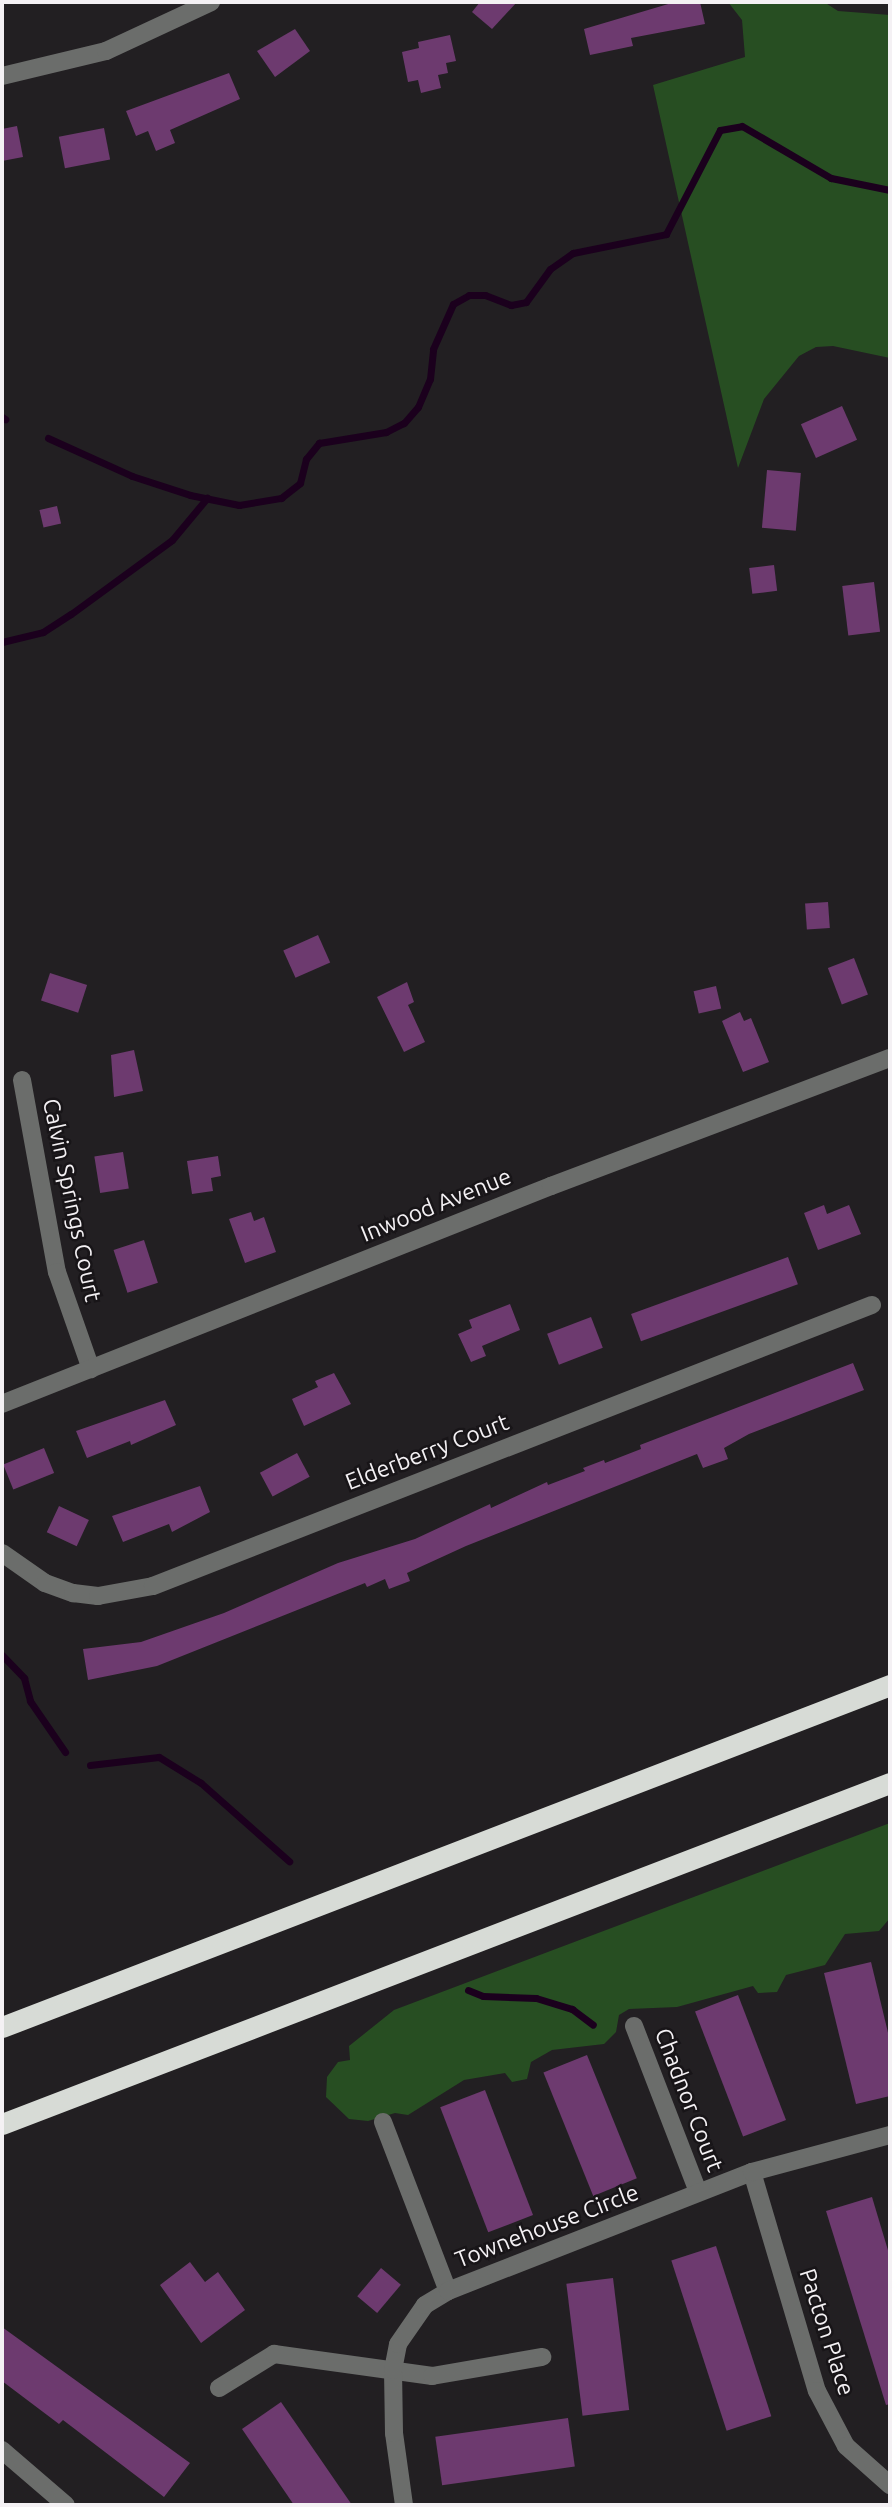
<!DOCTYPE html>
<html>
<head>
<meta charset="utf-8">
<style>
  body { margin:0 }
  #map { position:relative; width:892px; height:2507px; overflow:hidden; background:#221f22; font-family:Ubuntu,sans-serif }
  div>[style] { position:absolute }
  .green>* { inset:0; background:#274e22 }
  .stream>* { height:7px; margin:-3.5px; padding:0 3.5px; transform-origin:3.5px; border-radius:3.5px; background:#1b001d }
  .building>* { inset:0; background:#6d3a6f; transform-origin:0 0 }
  .minor>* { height:18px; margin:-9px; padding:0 9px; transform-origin:9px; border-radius:9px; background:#6b6d6b }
  .tertiary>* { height:18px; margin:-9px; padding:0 9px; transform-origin:9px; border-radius:9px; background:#6b6d6b }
  .motorway>* { height:21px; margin:-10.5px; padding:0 10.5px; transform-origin:10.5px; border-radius:10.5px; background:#d7dbd6 }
  span { translate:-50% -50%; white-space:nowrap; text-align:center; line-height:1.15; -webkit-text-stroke:5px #181518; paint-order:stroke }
  .street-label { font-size:23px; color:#f4f1f4 }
  .frame { position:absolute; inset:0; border:4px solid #f4f1f4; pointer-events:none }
</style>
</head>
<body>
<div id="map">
  <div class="green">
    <i style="clip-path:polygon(728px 2px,824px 2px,838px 11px,890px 15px,890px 358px,833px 346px,816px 347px,799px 356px,764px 399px,738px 468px,653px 85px,745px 57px,742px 20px)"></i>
    <i style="clip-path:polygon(890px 1823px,890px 1918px,879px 1931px,845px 1934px,825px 1965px,786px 1975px,777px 1992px,758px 1993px,753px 1986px,677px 2007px,629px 2009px,619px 2015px,616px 2032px,604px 2044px,552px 2050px,531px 2062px,527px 2079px,512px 2082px,505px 2073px,464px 2080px,408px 2115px,395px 2113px,368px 2121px,349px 2119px,326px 2097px,327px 2077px,338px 2062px,350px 2060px,349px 2046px,394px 2010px)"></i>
  </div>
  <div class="stream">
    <i style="left:2px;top:417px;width:4px;rotate:34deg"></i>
    <i style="left:48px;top:438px;width:92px;rotate:24.3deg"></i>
    <i style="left:132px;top:476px;width:61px;rotate:18.1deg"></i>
    <i style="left:190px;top:495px;width:50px;rotate:11.5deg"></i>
    <i style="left:239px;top:505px;width:43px;rotate:-9.5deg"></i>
    <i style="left:281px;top:498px;width:24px;rotate:-38deg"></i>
    <i style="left:300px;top:483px;width:25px;rotate:-76deg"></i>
    <i style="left:306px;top:459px;width:21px;rotate:-51deg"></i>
    <i style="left:319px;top:443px;width:68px;rotate:-9.3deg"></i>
    <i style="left:386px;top:432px;width:20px;rotate:-27deg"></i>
    <i style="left:404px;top:423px;width:21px;rotate:-49deg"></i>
    <i style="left:418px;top:407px;width:30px;rotate:-67deg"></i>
    <i style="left:430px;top:379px;width:30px;rotate:-84deg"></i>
    <i style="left:433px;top:349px;width:49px;rotate:-66deg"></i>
    <i style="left:453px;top:304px;width:18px;rotate:-29deg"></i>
    <i style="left:469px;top:295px;width:16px"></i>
    <i style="left:485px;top:295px;width:28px;rotate:21deg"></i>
    <i style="left:511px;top:305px;width:15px;rotate:-11deg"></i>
    <i style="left:526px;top:302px;width:41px;rotate:-54deg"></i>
    <i style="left:550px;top:269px;width:28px;rotate:-35deg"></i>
    <i style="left:573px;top:253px;width:95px;rotate:-11.5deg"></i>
    <i style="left:666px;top:234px;width:117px;rotate:-62.6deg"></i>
    <i style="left:720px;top:130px;width:22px;rotate:-10deg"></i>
    <i style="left:742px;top:126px;width:103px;rotate:30.3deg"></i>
    <i style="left:831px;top:178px;width:60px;rotate:11.5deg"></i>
    <i style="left:2px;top:642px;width:42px;rotate:-13.7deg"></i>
    <i style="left:43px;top:632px;width:33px;rotate:-33deg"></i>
    <i style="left:71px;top:614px;width:125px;rotate:-36.2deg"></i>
    <i style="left:172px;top:540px;width:55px;rotate:-50.2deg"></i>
    <i style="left:2px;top:1655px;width:32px;rotate:46deg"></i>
    <i style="left:24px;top:1678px;width:24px;rotate:75deg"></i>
    <i style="left:30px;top:1701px;width:62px;rotate:55.5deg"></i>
    <i style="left:90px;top:1765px;width:69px;rotate:-6.6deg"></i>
    <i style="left:159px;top:1757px;width:49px;rotate:31.8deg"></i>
    <i style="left:201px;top:1783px;width:118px;rotate:41.6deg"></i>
    <i style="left:468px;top:1990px;width:16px;rotate:22deg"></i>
    <i style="left:483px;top:1996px;width:53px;rotate:2.2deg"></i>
    <i style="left:536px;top:1998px;width:38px;rotate:17deg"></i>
    <i style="left:572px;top:2009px;width:26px;rotate:37deg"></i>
  </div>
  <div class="building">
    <i style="clip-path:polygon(480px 2px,517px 2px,492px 29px,472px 12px)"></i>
    <i style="clip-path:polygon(675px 2px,700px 2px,705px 24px,631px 38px,633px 46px,590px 55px,584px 29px)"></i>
    <i style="clip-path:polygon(295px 29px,310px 51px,275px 77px,257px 51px)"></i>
    <i style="clip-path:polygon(450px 35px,456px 61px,446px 63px,448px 73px,438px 75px,441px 88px,421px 93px,418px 80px,408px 82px,402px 52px,419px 48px,418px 42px)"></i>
    <i style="clip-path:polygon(229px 73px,240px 99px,170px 130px,175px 143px,156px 151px,148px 131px,136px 136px,126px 111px)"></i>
    <i style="clip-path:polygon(17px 126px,23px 157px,2px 161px,2px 129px)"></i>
    <i style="left:104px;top:128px;width:32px;height:46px;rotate:79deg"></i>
    <i style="left:842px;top:406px;width:37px;height:45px;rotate:66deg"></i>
    <i style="left:767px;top:470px;width:34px;height:58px;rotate:5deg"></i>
    <i style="left:57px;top:506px;width:18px;height:18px;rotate:77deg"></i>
    <i style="left:774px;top:565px;width:26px;height:25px;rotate:83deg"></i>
    <i style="left:874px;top:582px;width:50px;height:32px;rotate:83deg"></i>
    <i style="left:828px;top:902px;width:26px;height:23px;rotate:86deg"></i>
    <i style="left:318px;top:935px;width:30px;height:38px;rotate:66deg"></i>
    <i style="left:854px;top:958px;width:39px;height:28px;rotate:69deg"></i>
    <i style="left:50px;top:973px;width:39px;height:29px;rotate:18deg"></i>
    <i style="clip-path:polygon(407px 982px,414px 1002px,408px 1005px,425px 1042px,404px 1052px,377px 997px)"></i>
    <i style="left:716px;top:986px;width:23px;height:23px;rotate:77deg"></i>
    <i style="clip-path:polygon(740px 1012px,744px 1021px,751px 1018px,769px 1062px,743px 1072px,722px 1021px)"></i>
    <i style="clip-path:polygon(134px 1050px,143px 1091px,114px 1097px,111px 1055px)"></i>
    <i style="left:123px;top:1152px;width:37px;height:29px;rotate:81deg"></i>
    <i style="clip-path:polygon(218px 1156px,221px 1176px,211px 1178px,213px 1191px,192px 1194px,187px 1161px)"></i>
    <i style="clip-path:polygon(824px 1205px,827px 1214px,849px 1205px,861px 1234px,818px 1250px,804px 1213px)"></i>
    <i style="clip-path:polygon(251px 1212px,254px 1221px,264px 1217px,276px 1252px,245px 1263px,229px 1219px)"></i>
    <i style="left:144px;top:1240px;width:45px;height:32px;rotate:72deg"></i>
    <i style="left:788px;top:1257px;width:29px;height:167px;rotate:70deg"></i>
    <i style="clip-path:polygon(510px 1304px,520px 1330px,482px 1346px,486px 1356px,471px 1362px,458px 1334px,472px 1328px,469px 1320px)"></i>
    <i style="left:591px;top:1317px;width:33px;height:47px;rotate:69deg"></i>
    <i style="clip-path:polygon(853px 1363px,864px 1390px,749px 1434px,724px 1448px,728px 1459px,703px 1468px,697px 1454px,466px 1546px,407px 1573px,410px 1581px,389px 1589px,385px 1579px,367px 1587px,365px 1583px,157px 1666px,88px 1680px,83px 1649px,141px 1642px,224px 1613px,338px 1563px,415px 1539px,490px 1504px,491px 1508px,547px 1482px,548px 1485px,585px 1471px,583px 1468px,604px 1460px,605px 1463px,641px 1449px,640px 1445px)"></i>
    <i style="clip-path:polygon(334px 1373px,351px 1404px,304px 1426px,292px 1399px,318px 1387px,315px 1381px)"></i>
    <i style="clip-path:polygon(165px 1400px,176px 1425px,131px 1445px,130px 1441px,87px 1458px,76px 1431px)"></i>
    <i style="left:44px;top:1448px;width:27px;height:44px;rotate:68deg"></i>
    <i style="left:297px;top:1453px;width:27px;height:42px;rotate:62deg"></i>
    <i style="clip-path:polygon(200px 1486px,210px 1512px,172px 1532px,169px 1524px,123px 1542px,112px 1516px)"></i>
    <i style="left:59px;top:1506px;width:33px;height:29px;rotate:25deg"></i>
    <i style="clip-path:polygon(871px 1962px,890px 2041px,890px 2096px,856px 2104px,824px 1973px)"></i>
    <i style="left:738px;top:1995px;width:134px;height:46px;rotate:69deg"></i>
    <i style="left:587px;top:2055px;width:133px;height:47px;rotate:68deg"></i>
    <i style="left:485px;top:2090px;width:134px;height:48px;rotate:69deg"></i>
    <i style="clip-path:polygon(872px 2197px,890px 2257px,890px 2404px,886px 2405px,826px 2211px)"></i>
    <i style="left:716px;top:2246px;width:179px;height:47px;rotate:72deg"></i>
    <i style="clip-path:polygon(190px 2262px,205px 2282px,218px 2272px,245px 2310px,201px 2343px,160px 2285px)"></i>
    <i style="left:381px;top:2268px;width:26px;height:37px;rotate:40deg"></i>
    <i style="left:613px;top:2278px;width:133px;height:47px;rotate:83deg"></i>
    <i style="clip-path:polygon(2px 2327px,190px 2463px,164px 2497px,63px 2420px,59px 2424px,2px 2381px)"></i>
    <i style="clip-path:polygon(281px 2402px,352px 2505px,294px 2505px,242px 2429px)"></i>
    <i style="left:568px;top:2418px;width:49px;height:134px;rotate:82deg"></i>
  </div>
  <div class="minor">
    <i style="left:22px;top:1080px;width:195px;rotate:79.7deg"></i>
    <i style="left:57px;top:1272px;width:103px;rotate:70.7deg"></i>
    <i style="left:2px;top:1404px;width:591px;rotate:-21.66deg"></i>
    <i style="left:551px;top:1186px;width:362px;rotate:-20.7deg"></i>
    <i style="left:2px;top:1553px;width:52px;rotate:34.9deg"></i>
    <i style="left:45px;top:1583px;width:30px;rotate:20deg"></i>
    <i style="left:73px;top:1593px;width:25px;rotate:7deg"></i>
    <i style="left:98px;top:1596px;width:56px;rotate:-10.3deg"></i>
    <i style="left:153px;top:1586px;width:772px;rotate:-21.35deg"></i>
    <i style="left:634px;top:2026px;width:178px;rotate:68.9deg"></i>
    <i style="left:383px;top:2122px;width:181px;rotate:69deg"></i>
    <i style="left:752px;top:2172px;width:228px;rotate:73.5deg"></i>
    <i style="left:817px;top:2391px;width:62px;rotate:62.2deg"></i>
    <i style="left:846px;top:2446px;width:59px;rotate:41.6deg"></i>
    <i style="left:219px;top:2388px;width:65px;rotate:-31.7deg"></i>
    <i style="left:274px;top:2354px;width:160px;rotate:7.9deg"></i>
    <i style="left:432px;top:2376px;width:112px;rotate:-9.8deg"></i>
    <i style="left:2px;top:2450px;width:84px;rotate:40.7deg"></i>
    <i style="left:404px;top:2505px;width:73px;rotate:-97.9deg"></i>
    <i style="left:394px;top:2433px;width:63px;rotate:-90.9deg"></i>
    <i style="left:393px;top:2370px;width:26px;rotate:-79deg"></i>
    <i style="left:398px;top:2344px;width:47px;rotate:-55.3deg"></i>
    <i style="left:425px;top:2305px;width:27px;rotate:-31deg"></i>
    <i style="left:448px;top:2291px;width:326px;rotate:-21.4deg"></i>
    <i style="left:752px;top:2172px;width:143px;rotate:-15deg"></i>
  </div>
  <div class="tertiary">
    <i style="left:2px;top:76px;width:107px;rotate:-13.5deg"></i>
    <i style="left:106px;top:51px;width:116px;rotate:-25deg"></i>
  </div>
  <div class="motorway">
    <i style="left:2px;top:2027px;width:952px;rotate:-21.06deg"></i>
    <i style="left:2px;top:2124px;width:951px;rotate:-21.01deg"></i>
  </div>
  <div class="street-label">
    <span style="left:72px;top:1200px;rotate:78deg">Calvin Springs Court</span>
    <span style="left:436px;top:1205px;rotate:-22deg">Inwood Avenue</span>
    <span style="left:427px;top:1452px;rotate:-21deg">Elderberry Court</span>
    <span style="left:689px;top:2100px;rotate:69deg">Chadnor Court</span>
    <span style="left:547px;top:2226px;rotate:-21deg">Townehouse Circle</span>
    <span style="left:827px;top:2332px;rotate:72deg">Pacton Place</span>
  </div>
  <div class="frame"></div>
</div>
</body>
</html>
